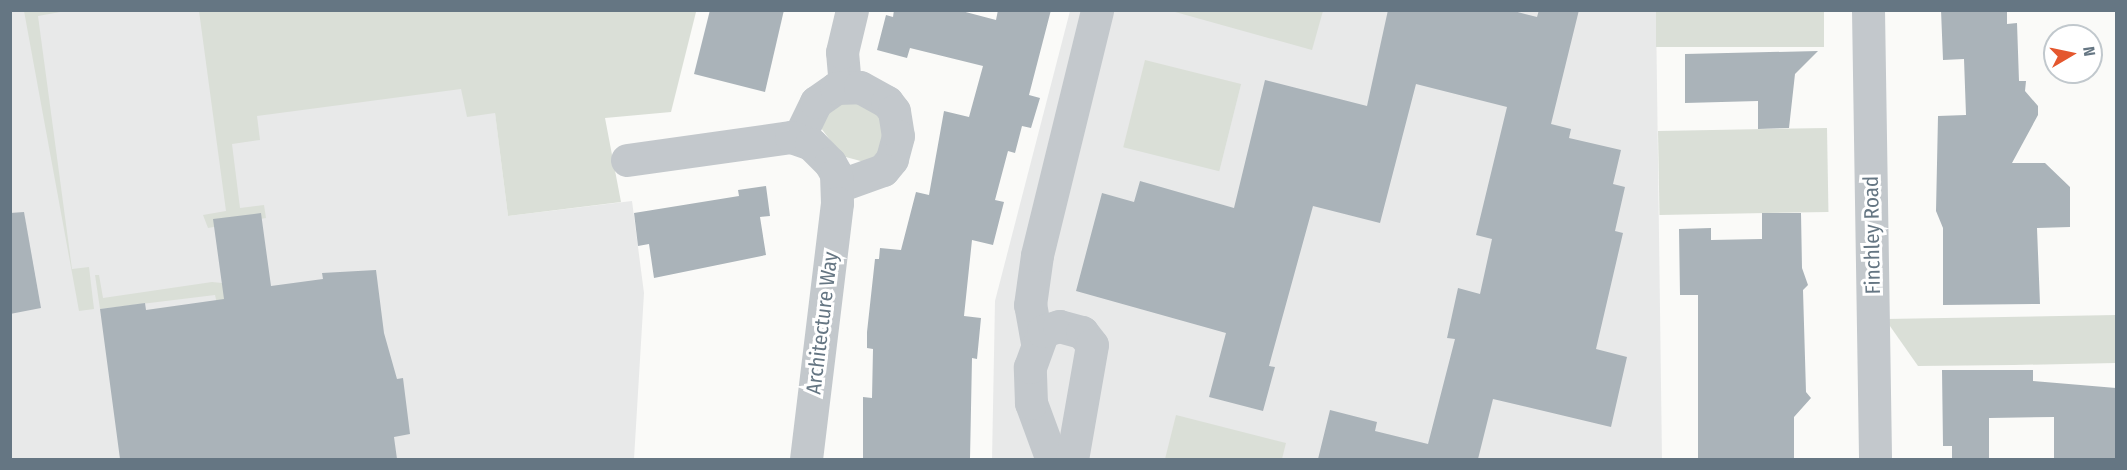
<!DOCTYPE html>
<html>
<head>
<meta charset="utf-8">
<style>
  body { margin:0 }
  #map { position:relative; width:2127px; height:470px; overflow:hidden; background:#fafaf8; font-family:"Fira Sans Condensed",sans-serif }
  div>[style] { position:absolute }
  .built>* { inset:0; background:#e8e9e9 }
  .green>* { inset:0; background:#dadfd7; transform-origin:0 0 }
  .building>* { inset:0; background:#aab3b9 }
  .minor>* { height:33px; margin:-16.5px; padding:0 16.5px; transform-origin:16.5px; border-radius:16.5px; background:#c3c8cc }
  span { translate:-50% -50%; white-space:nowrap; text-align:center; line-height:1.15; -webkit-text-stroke:6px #fff; paint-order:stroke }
  .street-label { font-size:21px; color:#657683 }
  .frame { position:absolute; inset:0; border:12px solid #657683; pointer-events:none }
  .north { position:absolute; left:2043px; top:24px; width:60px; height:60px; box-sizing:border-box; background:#fff; border:2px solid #c1c8cd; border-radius:50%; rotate:81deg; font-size:16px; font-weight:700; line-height:24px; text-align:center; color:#657683 }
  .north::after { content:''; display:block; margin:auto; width:21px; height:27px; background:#e4572e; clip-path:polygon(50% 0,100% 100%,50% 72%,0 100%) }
</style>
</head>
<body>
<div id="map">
  <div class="built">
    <i style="clip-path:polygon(10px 11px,204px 11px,491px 80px,508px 216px,632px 201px,644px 293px,634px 459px,11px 459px)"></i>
    <i style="clip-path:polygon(1070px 11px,1656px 11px,1662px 459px,992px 460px,995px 301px)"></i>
  </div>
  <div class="green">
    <i style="clip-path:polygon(1168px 10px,1323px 10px,1323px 11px,1312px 50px)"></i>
    <i style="clip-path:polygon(24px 11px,66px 11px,38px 16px,72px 269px,89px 267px,94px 309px,79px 311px)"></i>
    <i style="clip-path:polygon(199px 11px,696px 10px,696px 12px,671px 112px,605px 118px,621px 202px,508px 216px,495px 113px,467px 117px,461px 89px,257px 116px,260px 140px,232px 144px,240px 208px,264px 205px,266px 218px,208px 228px,203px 215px,226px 211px)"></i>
    <i style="left:1656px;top:11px;width:168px;height:36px"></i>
    <i style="left:1145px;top:60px;width:99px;height:90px;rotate:14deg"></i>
    <i style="clip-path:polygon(854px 99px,880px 114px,884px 146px,868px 163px,842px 156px,821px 128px,824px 110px)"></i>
    <i style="left:1827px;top:128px;width:84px;height:169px;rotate:89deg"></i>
    <i style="clip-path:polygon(95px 275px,99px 275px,103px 298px,212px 282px,222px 283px,230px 302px,217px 304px,215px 295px,100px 309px)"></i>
    <i style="clip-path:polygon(2116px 315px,2116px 363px,2014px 365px,1918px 366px,1885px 319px)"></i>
    <i style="clip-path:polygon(1176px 415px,1286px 443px,1282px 459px,1165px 459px)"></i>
  </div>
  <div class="building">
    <i style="clip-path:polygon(710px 10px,784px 10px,765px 92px,694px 74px)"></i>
    <i style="clip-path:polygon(894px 10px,958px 10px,996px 20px,998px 10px,1051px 10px,1029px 95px,1040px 98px,1031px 128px,1022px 126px,1015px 153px,1008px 151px,995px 200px,1004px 202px,993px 245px,972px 240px,964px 316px,981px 318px,977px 359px,972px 358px,970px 459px,863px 459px,863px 397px,872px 398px,873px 349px,867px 348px,867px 332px,875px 259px,879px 259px,880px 248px,901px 250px,916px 192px,929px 195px,944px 111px,969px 117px,983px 66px,910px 48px,907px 58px,877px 50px,886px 15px,893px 17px)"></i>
    <i style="clip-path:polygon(1388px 10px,1510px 10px,1537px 17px,1539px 10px,1579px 10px,1551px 124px,1571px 129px,1569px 138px,1621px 150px,1613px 184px,1625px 187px,1615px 231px,1623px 233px,1596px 349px,1627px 357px,1611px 427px,1493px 399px,1478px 459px,1318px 459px,1330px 410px,1377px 422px,1375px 431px,1428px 444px,1455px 339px,1447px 338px,1458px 288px,1480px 294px,1492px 239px,1476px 235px,1507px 107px,1416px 84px,1380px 223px,1313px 206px,1269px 366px,1275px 367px,1263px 411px,1209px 397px,1226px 333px,1076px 291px,1102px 193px,1134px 202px,1140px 181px,1234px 208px,1265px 80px,1367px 106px)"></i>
    <i style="clip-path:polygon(1941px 10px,2007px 10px,2007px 24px,2017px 23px,2019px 81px,2026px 81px,2025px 91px,2038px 106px,2038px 115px,2012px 163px,2045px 163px,2070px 187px,2070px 227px,2037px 228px,2040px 304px,1943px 305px,1943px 228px,1936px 211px,1938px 116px,1966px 115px,1964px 59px,1943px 60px)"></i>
    <i style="clip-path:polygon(1818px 51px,1795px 74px,1789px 128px,1758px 129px,1758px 101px,1685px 103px,1685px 54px)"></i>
    <i style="clip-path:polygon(766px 186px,770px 216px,760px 217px,766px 255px,654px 278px,649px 244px,638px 246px,634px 213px,739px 196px,738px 190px)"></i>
    <i style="clip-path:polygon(24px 212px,41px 308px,10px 314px,10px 213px)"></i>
    <i style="clip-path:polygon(261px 213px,271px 286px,323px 279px,322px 273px,376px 270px,384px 333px,397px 379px,403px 378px,410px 434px,394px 437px,397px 459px,120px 459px,100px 309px,145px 303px,146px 310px,224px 299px,213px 219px)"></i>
    <i style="clip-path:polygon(1762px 213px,1801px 213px,1802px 268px,1808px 285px,1803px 290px,1806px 392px,1811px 398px,1794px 417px,1794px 459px,1698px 459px,1698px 295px,1680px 295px,1679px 229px,1711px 228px,1711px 240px,1762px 239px)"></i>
    <i style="clip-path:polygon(1942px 370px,2033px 370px,2033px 381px,2116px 388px,2116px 459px,2054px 459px,2054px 417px,1989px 418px,1989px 459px,1952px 459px,1952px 446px,1943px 446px)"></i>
  </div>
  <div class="minor">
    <i style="left:1868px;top:10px;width:450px;rotate:89.1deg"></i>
    <i style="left:845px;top:86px;width:34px;rotate:-95deg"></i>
    <i style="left:842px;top:52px;width:43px;rotate:-76.6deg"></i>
    <i style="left:798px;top:139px;width:41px;rotate:-64.1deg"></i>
    <i style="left:816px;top:102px;width:24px;rotate:-35deg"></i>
    <i style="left:836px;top:88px;width:24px;rotate:-2deg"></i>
    <i style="left:860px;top:87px;width:31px;rotate:29deg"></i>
    <i style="left:887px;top:102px;width:11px;rotate:52deg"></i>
    <i style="left:894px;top:111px;width:25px;rotate:81deg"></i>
    <i style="left:898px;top:136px;width:24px;rotate:105deg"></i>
    <i style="left:892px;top:159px;width:14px;rotate:129deg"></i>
    <i style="left:883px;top:170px;width:48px;rotate:160.4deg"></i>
    <i style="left:627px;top:160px;width:166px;rotate:-8deg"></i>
    <i style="left:791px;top:137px;width:21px;rotate:19deg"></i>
    <i style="left:811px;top:144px;width:27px;rotate:45deg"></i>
    <i style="left:830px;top:163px;width:13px;rotate:61deg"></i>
    <i style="left:836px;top:174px;width:29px;rotate:88deg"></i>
    <i style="left:837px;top:203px;width:259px;rotate:96.9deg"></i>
    <i style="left:1037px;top:343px;width:39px;rotate:-100deg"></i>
    <i style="left:1030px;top:305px;width:50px;rotate:-82deg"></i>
    <i style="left:1037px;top:255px;width:252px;rotate:-76.2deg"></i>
    <i style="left:1052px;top:460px;width:61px;rotate:-110.2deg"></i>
    <i style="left:1031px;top:403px;width:36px;rotate:-92deg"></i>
    <i style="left:1030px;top:367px;width:38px;rotate:-70deg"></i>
    <i style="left:1043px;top:331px;width:17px;rotate:-17deg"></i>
    <i style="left:1059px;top:326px;width:24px;rotate:15deg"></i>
    <i style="left:1082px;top:332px;width:16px;rotate:52deg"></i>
    <i style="left:1092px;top:345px;width:117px;rotate:99.9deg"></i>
  </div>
  <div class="street-label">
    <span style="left:1872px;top:235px;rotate:-91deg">Finchley Road</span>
    <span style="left:822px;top:323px;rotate:-83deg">Architecture Way</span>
  </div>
  <div class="frame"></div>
  <div class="north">N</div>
</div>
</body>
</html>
